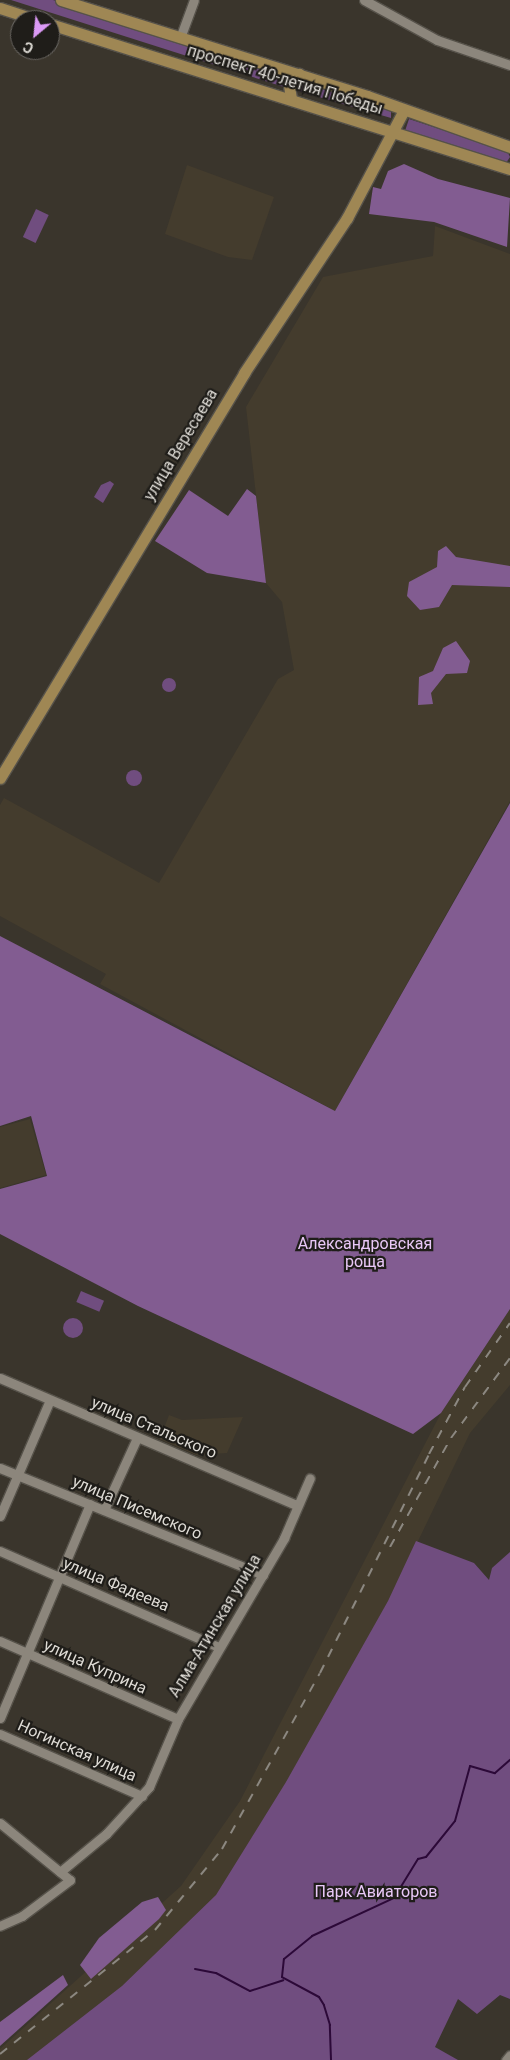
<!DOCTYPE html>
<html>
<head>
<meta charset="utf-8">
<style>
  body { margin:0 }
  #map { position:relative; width:510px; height:2060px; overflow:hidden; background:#3a352c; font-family:Roboto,sans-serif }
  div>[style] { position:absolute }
  .built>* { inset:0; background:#443c2d }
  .green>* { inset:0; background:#704d7f; transform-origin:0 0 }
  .round { border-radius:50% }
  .forest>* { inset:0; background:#825c91 }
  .stream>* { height:2px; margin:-1px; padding:0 1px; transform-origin:1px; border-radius:1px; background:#2c0938 }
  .roads { filter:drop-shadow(1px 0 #56524a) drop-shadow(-1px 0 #56524a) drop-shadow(0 1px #56524a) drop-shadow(0 -1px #56524a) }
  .minor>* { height:9px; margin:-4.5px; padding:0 4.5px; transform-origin:4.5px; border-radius:4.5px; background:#8c867c }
  .major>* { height:11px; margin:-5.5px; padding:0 5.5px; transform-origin:5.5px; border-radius:5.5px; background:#9f8754 }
  .rail>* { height:2px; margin-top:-1px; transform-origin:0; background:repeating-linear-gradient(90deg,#8c8881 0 9px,transparent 0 18px) }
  span { translate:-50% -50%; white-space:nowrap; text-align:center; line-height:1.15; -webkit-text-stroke:4.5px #1f1d19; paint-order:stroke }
  .street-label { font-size:16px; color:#dfdcd6 }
  .park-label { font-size:16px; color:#e9c8f7 }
  .north { position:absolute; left:10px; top:10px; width:50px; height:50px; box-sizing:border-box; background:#1f1d19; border:1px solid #6c6965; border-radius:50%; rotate:208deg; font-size:14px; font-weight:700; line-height:20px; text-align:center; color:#dfdcd6 }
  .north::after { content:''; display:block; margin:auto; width:18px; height:22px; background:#db99f5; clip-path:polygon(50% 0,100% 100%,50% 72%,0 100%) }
</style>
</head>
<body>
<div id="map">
  <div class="built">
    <i style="clip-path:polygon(187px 165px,274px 197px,252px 260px,228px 257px,165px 234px)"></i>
    <i style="clip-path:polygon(435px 226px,510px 254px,510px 801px,335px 1111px,100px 984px,106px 974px,0 916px,0 805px,4px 798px,159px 883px,278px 679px,294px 670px,282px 602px,266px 583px,246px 407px,323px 277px,433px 256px)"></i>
    <i style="clip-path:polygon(30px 1119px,46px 1175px,0 1188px,0 1127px)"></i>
    <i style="clip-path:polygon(510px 1309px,510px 1385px,470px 1433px,356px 1670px,209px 1921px,41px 2060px,0 2060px,0 2049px,181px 1886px,240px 1801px,441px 1413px)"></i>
    <i style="clip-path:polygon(169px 1415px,182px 1420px,243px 1417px,227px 1453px,196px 1455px,160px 1439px)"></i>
  </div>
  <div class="green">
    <i style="clip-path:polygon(11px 0,53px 0,287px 74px,284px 87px)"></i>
    <i style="clip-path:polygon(305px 80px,391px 108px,391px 118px,298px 91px,298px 81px)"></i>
    <i style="clip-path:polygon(409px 119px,507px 151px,510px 157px,506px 163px,405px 131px)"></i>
    <i style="left:36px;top:209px;width:14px;height:31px;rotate:25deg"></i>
    <i style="clip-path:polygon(110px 481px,114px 484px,103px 503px,94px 497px,101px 485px)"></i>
    <i class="round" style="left:162px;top:678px;width:14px;height:14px"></i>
    <i class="round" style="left:126px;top:770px;width:16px;height:16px"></i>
    <i style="left:81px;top:1291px;width:25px;height:12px;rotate:23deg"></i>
    <i class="round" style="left:63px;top:1318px;width:20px;height:20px"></i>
    <i style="clip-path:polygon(416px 1541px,474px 1563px,489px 1580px,492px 1568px,510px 1552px,510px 1999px,500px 1995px,477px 2014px,458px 1999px,435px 2047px,458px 2060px,27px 2060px,122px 1986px,216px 1895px,286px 1782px,388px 1601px)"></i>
  </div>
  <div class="forest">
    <i style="clip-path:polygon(404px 164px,438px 179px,510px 198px,507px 247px,434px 222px,369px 214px,373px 187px,381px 189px,388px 171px)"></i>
    <i style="clip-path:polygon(247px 489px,256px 496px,266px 583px,207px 573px,155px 541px,189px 490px,228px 516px)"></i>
    <i style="clip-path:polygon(446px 546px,456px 557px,510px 566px,510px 587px,452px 585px,439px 607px,420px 610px,407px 596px,409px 582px,437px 567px,438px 551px)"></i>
    <i style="clip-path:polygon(456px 641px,470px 661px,467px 673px,446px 674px,431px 693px,433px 704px,418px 705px,419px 677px,433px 671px,443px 648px)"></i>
    <i style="clip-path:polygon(510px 803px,510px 1309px,441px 1413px,413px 1434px,138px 1306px,0 1234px,0 1189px,47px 1176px,31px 1116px,0 1126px,0 936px,335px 1111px)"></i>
    <i style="clip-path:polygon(158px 1897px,166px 1910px,159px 1919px,91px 1979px,80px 1965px,99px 1938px,142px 1902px)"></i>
    <i style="clip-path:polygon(63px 1975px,68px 1985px,0 2046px,0 2022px)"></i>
  </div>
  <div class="stream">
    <i style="left:195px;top:1969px;width:21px;rotate:11deg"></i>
    <i style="left:216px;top:1973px;width:38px;rotate:28deg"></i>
    <i style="left:250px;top:1991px;width:35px;rotate:-18deg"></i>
    <i style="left:331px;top:2060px;width:35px;rotate:-92deg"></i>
    <i style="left:330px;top:2025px;width:21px;rotate:-107deg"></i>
    <i style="left:324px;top:2005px;width:9px;rotate:-122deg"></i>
    <i style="left:319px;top:1997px;width:42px;rotate:-151.6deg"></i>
    <i style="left:282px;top:1977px;width:18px;rotate:-84deg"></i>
    <i style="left:284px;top:1959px;width:36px;rotate:-39deg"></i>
    <i style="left:312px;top:1936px;width:90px;rotate:-24.9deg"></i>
    <i style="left:394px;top:1898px;width:46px;rotate:-58.4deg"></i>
    <i style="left:418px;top:1859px;width:8px;rotate:-14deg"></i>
    <i style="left:426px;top:1857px;width:46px;rotate:-51.1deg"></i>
    <i style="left:455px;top:1821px;width:57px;rotate:-74.7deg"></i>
    <i style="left:470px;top:1766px;width:26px;rotate:16deg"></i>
    <i style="left:495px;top:1773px;width:20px;rotate:-41deg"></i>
  </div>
  <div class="roads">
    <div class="minor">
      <i style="left:364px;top:0;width:83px;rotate:28.7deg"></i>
      <i style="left:437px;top:40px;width:77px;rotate:18.9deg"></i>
      <i style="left:180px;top:38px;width:40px;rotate:-69.8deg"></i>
      <i style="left:0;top:1378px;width:323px;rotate:23.2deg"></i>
      <i style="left:0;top:1468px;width:284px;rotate:22.1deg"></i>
      <i style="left:104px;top:1510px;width:79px;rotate:-65.4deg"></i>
      <i style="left:0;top:1516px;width:126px;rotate:-66.7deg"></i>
      <i style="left:0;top:1551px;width:239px;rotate:23.7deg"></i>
      <i style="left:0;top:1641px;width:194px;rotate:23.7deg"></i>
      <i style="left:0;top:1718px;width:232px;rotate:-67.2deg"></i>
      <i style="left:0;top:1734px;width:155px;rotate:23.6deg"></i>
      <i style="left:0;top:1823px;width:90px;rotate:39.2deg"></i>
      <i style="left:70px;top:1880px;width:60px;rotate:143.1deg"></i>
      <i style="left:22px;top:1916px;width:24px;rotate:156deg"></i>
      <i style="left:60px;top:1872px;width:60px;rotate:-39.6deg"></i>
      <i style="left:106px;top:1834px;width:64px;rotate:-47.5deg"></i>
      <i style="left:149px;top:1787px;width:74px;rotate:-66.9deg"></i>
      <i style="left:178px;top:1719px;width:210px;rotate:-59.6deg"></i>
      <i style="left:284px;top:1538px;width:65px;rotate:-66.6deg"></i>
      <i style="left:506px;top:2060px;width:6px;rotate:-51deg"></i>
    </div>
    <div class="major">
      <i style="left:61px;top:0;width:321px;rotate:17.4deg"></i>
      <i style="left:367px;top:96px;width:152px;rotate:19.6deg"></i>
      <i style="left:0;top:8px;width:40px;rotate:18deg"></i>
      <i style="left:50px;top:24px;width:482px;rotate:17.5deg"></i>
      <i style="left:291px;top:99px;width:14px;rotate:-98deg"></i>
      <i style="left:289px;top:85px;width:15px;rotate:-48deg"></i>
      <i style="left:0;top:778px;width:473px;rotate:-58.9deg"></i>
      <i style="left:244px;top:373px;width:186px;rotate:-56.4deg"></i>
      <i style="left:347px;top:218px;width:122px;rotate:-62.2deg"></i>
    </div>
  </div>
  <div class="rail">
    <i style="left:390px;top:1547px;width:125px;rotate:-60.8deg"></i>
    <i style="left:451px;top:1438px;width:99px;rotate:-53.6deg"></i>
    <i style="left:0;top:2054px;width:198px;rotate:-38.7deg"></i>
    <i style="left:155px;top:1930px;width:105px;rotate:-50.4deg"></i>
    <i style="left:222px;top:1849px;width:201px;rotate:-60.9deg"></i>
    <i style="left:320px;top:1673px;width:245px;rotate:-63.5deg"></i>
    <i style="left:429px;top:1454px;width:76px;rotate:-61.8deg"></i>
    <i style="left:465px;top:1387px;width:78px;rotate:-54.9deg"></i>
  </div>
  <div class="street-label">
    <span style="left:285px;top:80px;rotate:17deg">проспект 40-летия Победы</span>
    <span style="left:181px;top:445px;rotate:-59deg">улица Вересаева</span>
    <span style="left:154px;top:1428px;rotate:23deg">улица Стальского</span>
    <span style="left:137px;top:1508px;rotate:23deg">улица Писемского</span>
    <span style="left:116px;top:1585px;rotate:23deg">улица Фадеева</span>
    <span style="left:215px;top:1626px;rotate:-59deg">Алма-Атинская улица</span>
    <span style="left:95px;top:1667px;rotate:24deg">улица Куприна</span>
    <span style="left:77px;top:1751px;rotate:24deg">Ногинская улица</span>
  </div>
  <div class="park-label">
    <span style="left:365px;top:1253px">Александровская<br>роща</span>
    <span style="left:376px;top:1892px">Парк Авиаторов</span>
  </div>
  <div class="north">С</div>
</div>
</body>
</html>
